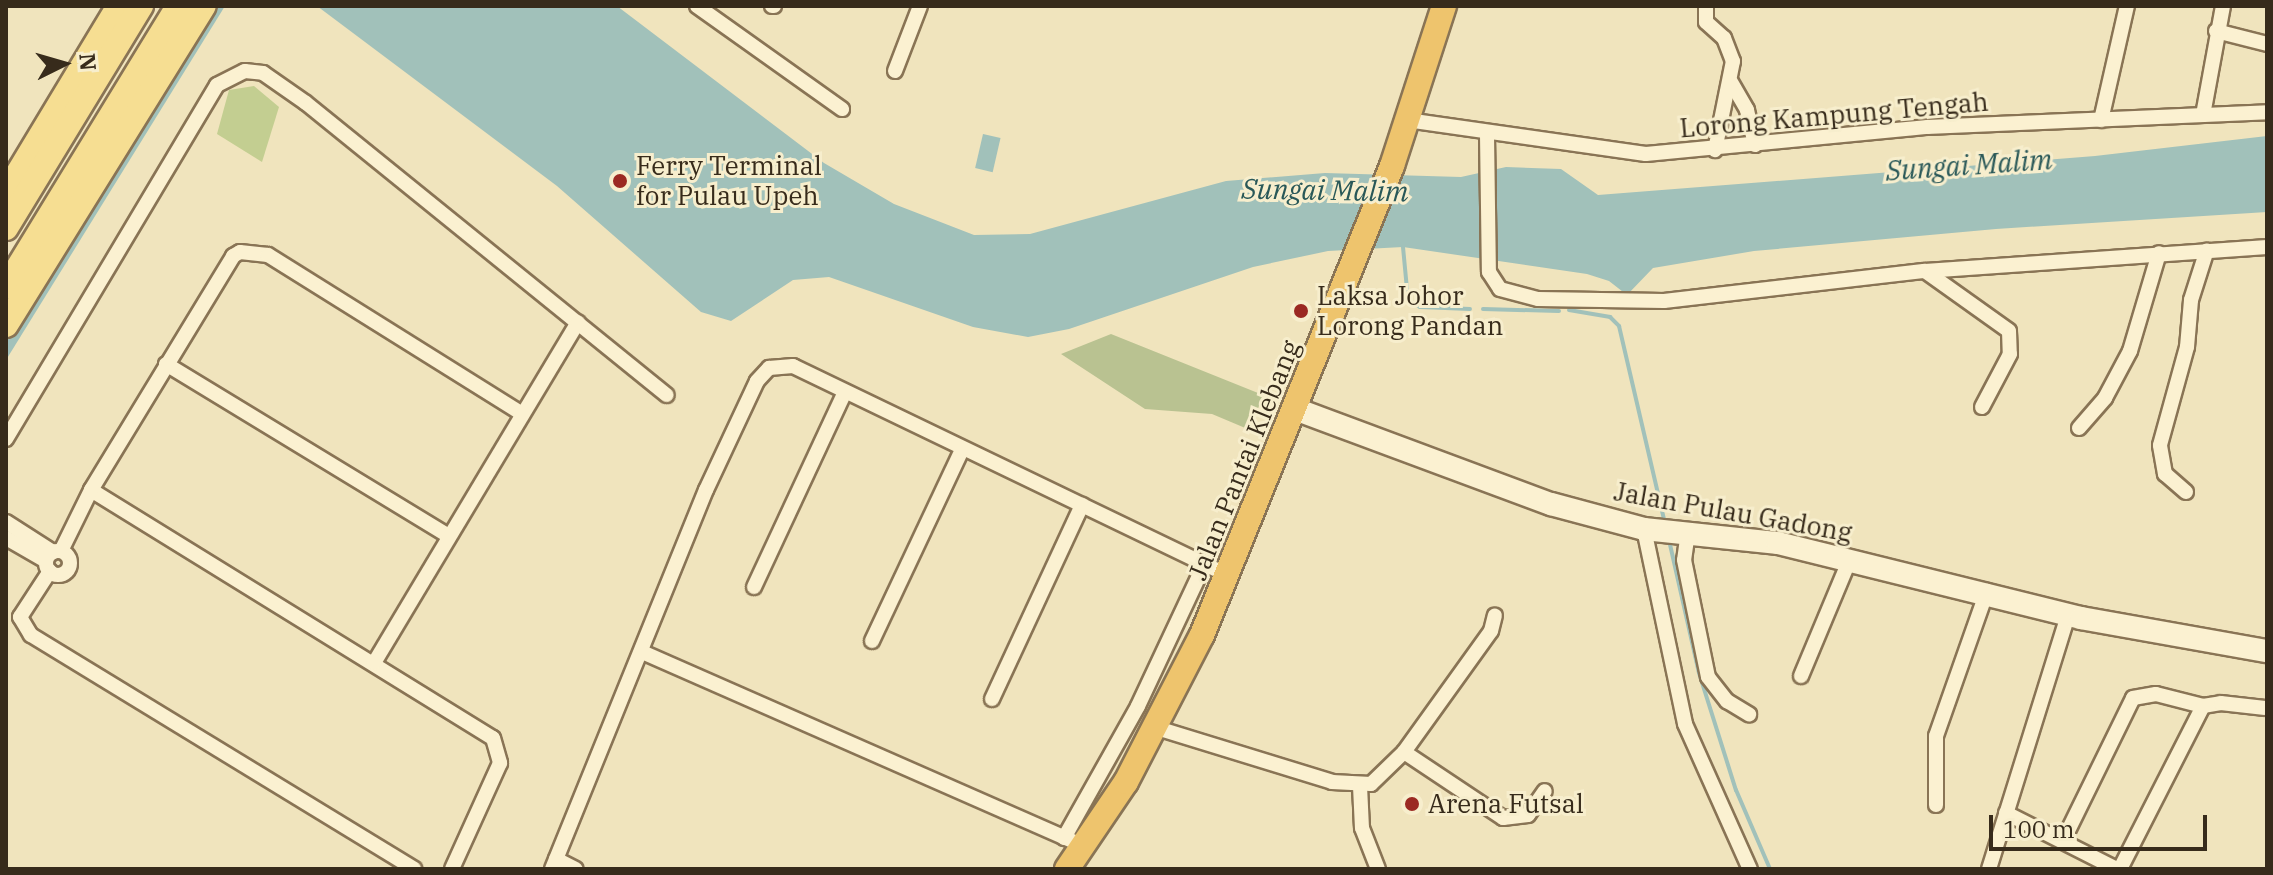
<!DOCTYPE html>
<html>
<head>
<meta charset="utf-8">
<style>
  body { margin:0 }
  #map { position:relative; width:2273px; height:875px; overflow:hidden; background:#f0e4bd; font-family:"IBM Plex Serif",serif }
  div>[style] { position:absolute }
  .green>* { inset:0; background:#c3ce91 }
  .cemetery>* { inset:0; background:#b9c291 }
  .water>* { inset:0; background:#a1c1ba; transform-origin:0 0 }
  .stream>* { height:4px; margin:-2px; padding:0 2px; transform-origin:2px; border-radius:2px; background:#a1c1ba }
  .roads { filter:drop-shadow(2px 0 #897455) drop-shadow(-2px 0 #897455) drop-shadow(0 2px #897455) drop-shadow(0 -2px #897455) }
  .minor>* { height:14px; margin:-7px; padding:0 7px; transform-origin:7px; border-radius:7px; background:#fbf1d1 }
  .minor>.ring { margin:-7px; padding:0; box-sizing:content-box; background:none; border:14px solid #fbf1d1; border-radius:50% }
  .secondary>* { height:22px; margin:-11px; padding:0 11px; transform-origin:11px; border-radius:11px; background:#fbf1d1 }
  .primary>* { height:24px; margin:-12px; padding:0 12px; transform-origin:12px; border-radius:12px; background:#f6de92 }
  .trunk>* { height:24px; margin:-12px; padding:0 12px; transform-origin:12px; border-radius:12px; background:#eec46d }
  .dots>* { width:22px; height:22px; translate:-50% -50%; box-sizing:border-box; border:4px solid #f7eecd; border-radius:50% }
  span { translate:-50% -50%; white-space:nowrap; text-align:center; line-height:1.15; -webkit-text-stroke:6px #f7eecd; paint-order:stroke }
  .street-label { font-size:26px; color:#372b1b }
  .poi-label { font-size:26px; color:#372b1b }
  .left { translate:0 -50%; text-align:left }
  .water-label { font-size:28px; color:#295858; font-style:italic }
  .frame { position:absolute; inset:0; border:8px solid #372b1b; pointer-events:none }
  .north { position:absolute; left:24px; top:24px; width:80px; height:80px; -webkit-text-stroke:6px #f7eecd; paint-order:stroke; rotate:85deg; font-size:22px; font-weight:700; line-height:32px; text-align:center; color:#372b1b }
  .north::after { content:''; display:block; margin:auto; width:28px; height:36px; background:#372b1b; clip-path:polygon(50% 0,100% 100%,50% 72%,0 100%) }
  .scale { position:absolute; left:1989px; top:815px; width:218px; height:36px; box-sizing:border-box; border:4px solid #372b1b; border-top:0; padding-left:10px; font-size:24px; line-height:28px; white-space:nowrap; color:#372b1b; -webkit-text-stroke:6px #f7eecd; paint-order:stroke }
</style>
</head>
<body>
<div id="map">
  <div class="green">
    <i style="clip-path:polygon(254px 86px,279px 107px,262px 162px,217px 134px,229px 90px)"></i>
  </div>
  <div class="cemetery">
    <i style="clip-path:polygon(1111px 334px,1263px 395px,1250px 430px,1212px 414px,1145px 409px,1061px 354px)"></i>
  </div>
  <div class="water">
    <i style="clip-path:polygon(211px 6px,225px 6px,6px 360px,6px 332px)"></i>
    <i style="clip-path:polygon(317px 6px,617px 6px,824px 163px,894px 204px,974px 235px,1030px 234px,1226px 181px,1325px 173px,1461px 177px,1506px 167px,1561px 169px,1598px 195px,2095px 156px,2267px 136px,2267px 212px,1996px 229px,1754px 251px,1653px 268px,1627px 295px,1609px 281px,1587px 274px,1403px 247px,1328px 251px,1253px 267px,1069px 329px,1028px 337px,973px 327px,829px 277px,793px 280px,731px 321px,701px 312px,557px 186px)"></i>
    <i style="left:983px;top:134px;width:18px;height:35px;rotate:13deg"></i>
  </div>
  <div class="stream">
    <i style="left:1403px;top:247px;width:53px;rotate:84.6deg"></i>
    <i style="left:1408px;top:300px;width:14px;rotate:30deg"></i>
    <i style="left:1420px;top:307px;width:50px;rotate:2.3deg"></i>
    <i style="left:1483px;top:309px;width:76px;rotate:1.5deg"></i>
    <i style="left:1569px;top:310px;width:42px;rotate:9.7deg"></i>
    <i style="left:1610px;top:317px;width:13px;rotate:45deg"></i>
    <i style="left:1619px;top:326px;width:202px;rotate:76.9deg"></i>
    <i style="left:1669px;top:540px;width:136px;rotate:77.3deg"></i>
    <i style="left:1699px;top:673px;width:123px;rotate:72.5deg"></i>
    <i style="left:1736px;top:790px;width:86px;rotate:66.7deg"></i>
  </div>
  <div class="roads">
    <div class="minor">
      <i style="left:697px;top:6px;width:178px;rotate:35.4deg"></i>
      <i style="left:772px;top:6px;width:2px"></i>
      <i style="left:1706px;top:6px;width:16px;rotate:90deg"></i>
      <i style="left:1706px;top:22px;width:24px;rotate:42deg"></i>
      <i style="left:1724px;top:38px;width:25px;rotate:69deg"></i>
      <i style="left:1733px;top:61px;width:91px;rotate:101.4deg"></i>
      <i style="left:2216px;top:31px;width:53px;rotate:14.3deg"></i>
      <i style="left:895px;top:71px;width:70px;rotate:-69deg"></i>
      <i style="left:1731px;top:82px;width:32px;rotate:60deg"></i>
      <i style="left:1747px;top:110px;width:36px;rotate:77deg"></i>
      <i style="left:2203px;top:115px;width:111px;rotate:-79.6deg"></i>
      <i style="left:1407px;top:120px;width:241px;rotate:8.1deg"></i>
      <i style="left:1646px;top:154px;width:283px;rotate:-5.5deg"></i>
      <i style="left:1928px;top:127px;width:339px;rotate:-2.5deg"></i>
      <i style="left:2101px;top:120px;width:117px;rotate:-77.2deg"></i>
      <i style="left:1487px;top:135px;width:137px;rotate:89.2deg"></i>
      <i style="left:1489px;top:272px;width:20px;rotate:57deg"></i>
      <i style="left:1500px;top:289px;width:39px;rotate:15deg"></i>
      <i style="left:1538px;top:299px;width:126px;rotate:0.9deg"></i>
      <i style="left:1664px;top:301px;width:263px;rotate:-6.6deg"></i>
      <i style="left:1925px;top:271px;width:343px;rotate:-4deg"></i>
      <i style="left:1925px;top:271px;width:103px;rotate:35.5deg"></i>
      <i style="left:2009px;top:331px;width:23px;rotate:88deg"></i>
      <i style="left:2010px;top:354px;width:60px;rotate:117.8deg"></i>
      <i style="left:166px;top:364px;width:329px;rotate:31.3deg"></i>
      <i style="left:2079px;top:428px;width:40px;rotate:-49deg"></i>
      <i style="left:2105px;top:398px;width:53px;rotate:-62deg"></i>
      <i style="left:2130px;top:351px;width:102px;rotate:-73.5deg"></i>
      <i style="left:6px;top:439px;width:412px;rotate:-59.2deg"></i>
      <i style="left:217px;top:85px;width:31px;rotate:-27deg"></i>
      <i style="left:245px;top:71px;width:18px;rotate:6deg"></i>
      <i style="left:263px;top:73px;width:52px;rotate:34.9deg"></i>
      <i style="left:306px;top:103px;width:464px;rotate:39deg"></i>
      <i style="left:91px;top:490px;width:472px;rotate:31.7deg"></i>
      <i style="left:493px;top:738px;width:26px;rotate:74deg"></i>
      <i style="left:500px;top:763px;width:116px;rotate:114.4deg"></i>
      <i style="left:2186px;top:492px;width:28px;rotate:-139deg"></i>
      <i style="left:2165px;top:474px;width:29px;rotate:-100deg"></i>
      <i style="left:2160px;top:445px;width:102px;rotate:-74.6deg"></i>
      <i style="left:2187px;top:347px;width:47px;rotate:-85.1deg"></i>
      <i style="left:2191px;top:300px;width:52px;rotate:-72.3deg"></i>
      <i style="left:6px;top:522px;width:56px;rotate:32.6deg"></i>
      <i style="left:1644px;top:529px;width:199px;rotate:78.1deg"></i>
      <i style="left:1685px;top:724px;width:159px;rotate:65.9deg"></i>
      <i style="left:1688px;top:532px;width:28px;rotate:98deg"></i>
      <i style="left:1684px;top:560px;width:119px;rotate:78.4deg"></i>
      <i style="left:1708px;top:677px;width:31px;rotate:52deg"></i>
      <i style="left:1727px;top:701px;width:26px;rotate:31deg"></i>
      <i style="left:6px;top:538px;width:46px;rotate:29.9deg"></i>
      <i style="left:61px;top:551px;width:68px;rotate:-63.8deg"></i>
      <i style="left:91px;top:490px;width:274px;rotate:-58.7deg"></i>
      <i style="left:233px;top:256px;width:8px;rotate:-30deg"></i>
      <i style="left:240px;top:252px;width:28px;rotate:6deg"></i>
      <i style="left:268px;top:255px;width:298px;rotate:32deg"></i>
      <i class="ring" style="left:46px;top:551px;width:10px;height:10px"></i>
      <i style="left:50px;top:571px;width:55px;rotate:123.1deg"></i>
      <i style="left:20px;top:617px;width:21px;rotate:59deg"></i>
      <i style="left:31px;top:635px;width:449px;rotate:31.4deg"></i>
      <i style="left:754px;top:587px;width:215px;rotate:-65deg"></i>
      <i style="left:872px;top:641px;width:211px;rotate:-64.8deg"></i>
      <i style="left:642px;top:652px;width:482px;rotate:23.7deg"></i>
      <i style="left:374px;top:663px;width:397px;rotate:-59.1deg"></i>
      <i style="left:1801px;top:676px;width:125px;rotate:-67.3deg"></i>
      <i style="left:992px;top:699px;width:214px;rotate:-65.1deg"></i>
      <i style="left:1157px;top:728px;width:183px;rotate:17.1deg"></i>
      <i style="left:1332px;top:782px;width:39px;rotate:3deg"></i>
      <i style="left:1371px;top:784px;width:46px;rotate:-44.1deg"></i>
      <i style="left:1404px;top:752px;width:149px;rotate:-54.3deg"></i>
      <i style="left:1491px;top:631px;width:16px;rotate:-76deg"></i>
      <i style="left:1404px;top:752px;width:119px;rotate:33.7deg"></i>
      <i style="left:1503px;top:818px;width:25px;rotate:-7deg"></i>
      <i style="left:1528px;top:815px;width:29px;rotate:-55deg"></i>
      <i style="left:1360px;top:786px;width:42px;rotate:87.3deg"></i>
      <i style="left:1362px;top:828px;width:44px;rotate:68.7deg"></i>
      <i style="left:1936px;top:805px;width:69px;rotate:-90deg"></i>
      <i style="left:1936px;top:736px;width:154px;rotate:-70.6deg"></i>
      <i style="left:2006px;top:813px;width:124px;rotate:26.8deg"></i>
      <i style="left:1064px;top:838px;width:151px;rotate:-60.7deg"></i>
      <i style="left:1138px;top:706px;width:158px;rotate:-64.9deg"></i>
      <i style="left:2063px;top:841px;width:159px;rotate:-63.9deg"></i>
      <i style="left:2133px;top:698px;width:23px;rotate:-10deg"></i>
      <i style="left:2156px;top:694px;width:49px;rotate:14.3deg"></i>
      <i style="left:556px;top:859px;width:22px;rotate:27deg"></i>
      <i style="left:552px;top:869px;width:409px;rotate:-67.9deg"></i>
      <i style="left:706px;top:490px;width:120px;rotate:-64.9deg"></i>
      <i style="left:757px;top:381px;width:18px;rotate:-47deg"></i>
      <i style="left:769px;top:368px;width:24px;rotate:-5deg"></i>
      <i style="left:793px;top:366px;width:483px;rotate:25.7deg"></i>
      <i style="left:1989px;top:869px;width:266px;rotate:-72.7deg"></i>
      <i style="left:2120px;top:869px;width:183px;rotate:-63deg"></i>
      <i style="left:2203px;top:706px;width:18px;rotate:-9deg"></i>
      <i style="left:2221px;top:703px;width:44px;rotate:6.5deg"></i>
    </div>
    <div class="secondary">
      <i style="left:1295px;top:409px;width:273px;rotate:20.4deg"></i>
      <i style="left:1551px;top:504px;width:96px;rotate:15deg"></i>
      <i style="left:1644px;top:529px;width:135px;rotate:6deg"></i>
      <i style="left:1778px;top:543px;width:312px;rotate:13.9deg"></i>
      <i style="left:2081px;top:618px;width:189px;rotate:10.1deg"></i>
    </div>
    <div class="primary">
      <i style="left:6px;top:193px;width:218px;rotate:-58.9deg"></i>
      <i style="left:6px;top:228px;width:260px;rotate:-58.7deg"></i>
      <i style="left:6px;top:287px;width:329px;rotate:-58.5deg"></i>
      <i style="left:6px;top:325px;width:375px;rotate:-58.2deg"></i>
    </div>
    <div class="trunk">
      <i style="left:1067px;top:869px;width:105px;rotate:-55.9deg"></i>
      <i style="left:1126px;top:782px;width:165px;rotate:-62.7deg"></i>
      <i style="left:1202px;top:635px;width:506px;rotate:-67.95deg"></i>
      <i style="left:1392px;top:166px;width:168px;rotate:-72deg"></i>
    </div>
  </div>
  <div class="dots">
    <i style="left:620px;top:181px;background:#9b2922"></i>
    <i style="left:1301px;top:311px;background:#9b2922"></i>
    <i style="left:1412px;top:804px;background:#9b2922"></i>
  </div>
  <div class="street-label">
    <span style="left:1834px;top:115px;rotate:-5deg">Lorong Kampung Tengah</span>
    <span style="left:1244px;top:460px;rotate:-68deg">Jalan Pantai Klebang</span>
    <span style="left:1733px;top:512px;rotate:10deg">Jalan Pulau Gadong</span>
  </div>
  <div class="poi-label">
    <span class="left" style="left:636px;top:181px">Ferry Terminal<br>for Pulau Upeh</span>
    <span class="left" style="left:1317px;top:311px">Laksa Johor<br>Lorong Pandan</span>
    <span class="left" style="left:1428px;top:804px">Arena Futsal</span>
  </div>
  <div class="water-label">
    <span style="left:1969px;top:165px;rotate:-4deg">Sungai Malim</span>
    <span style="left:1325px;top:190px;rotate:1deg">Sungai Malim</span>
  </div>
  <div class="frame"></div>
  <div class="north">N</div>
  <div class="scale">100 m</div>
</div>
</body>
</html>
